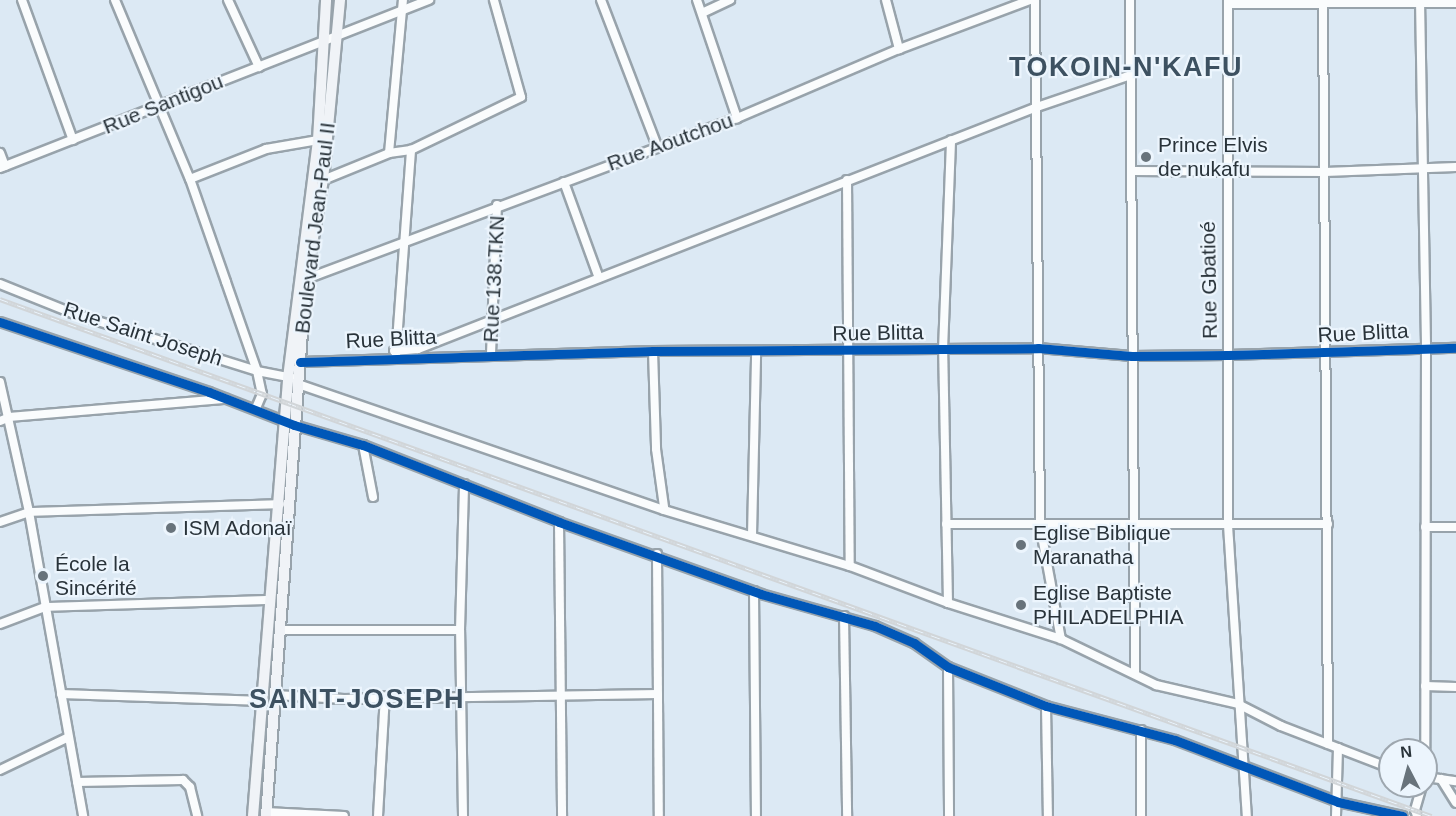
<!DOCTYPE html>
<html>
<head>
<meta charset="utf-8">
<style>
  body { margin:0 }
  #map { position:relative; width:1456px; height:816px; overflow:hidden; background:#dce9f4; font-family:Arial,sans-serif }
  div>[style] { position:absolute }
  .roads { filter:drop-shadow(2px 0 #98a3ab) drop-shadow(-2px 0 #98a3ab) drop-shadow(0 2px #98a3ab) drop-shadow(0 -2px #98a3ab) }
  .minor>* { height:8px; margin:-4px; padding:0 4px; transform-origin:4px; border-radius:4px; background:#fafcfd }
  .secondary>* { height:10px; margin:-5px; padding:0 5px; transform-origin:5px; border-radius:5px; background:#f0f3f7 }
  .rail>* { height:5px; margin-top:-2.5px; transform-origin:0; background:repeating-linear-gradient(90deg,#ecf5fd 0 9px,#d1d5d8 0 18px); box-sizing:border-box; border-block:2px solid #d1d5d8 }
  .cycleway>* { height:9px; margin:-4.5px; padding:0 4.5px; transform-origin:4.5px; border-radius:4.5px; background:#0057b8 }
  .dots>* { width:16px; height:16px; translate:-50% -50%; box-sizing:border-box; border:3px solid #ecf5fd; border-radius:50% }
  span { translate:-50% -50%; white-space:nowrap; text-align:center; line-height:1.15; -webkit-text-stroke:4.5px #ecf5fd; paint-order:stroke }
  .street-label { font-size:21px; color:#29333a }
  .poi-label { font-size:21px; color:#29333a }
  .left { translate:0 -50%; text-align:left }
  .district-label { font-size:27px; color:#3d5161; font-weight:700; letter-spacing:1.5px }
  .north { position:absolute; left:1378px; top:738px; width:60px; height:60px; box-sizing:border-box; background:#ecf5fd; border:2px solid #9ea7af; border-radius:50%; rotate:354deg; font-size:16px; font-weight:700; line-height:24px; text-align:center; color:#29333a }
  .north::after { content:''; display:block; margin:auto; width:21px; height:27px; background:#68737b; clip-path:polygon(50% 0,100% 100%,50% 72%,0 100%) }
</style>
</head>
<body>
<div id="map">
  <div class="roads">
    <div class="minor">
      <i style="left:22px;top:0;width:149px;rotate:70deg"></i>
      <i style="left:115px;top:0;width:194px;rotate:67.3deg"></i>
      <i style="left:190px;top:179px;width:109px;rotate:70.7deg"></i>
      <i style="left:226px;top:282px;width:94px;rotate:70.8deg"></i>
      <i style="left:257px;top:371px;width:24px;rotate:78deg"></i>
      <i style="left:262px;top:394px;width:15px;rotate:113deg"></i>
      <i style="left:228px;top:0;width:74px;rotate:65.2deg"></i>
      <i style="left:601px;top:0;width:156px;rotate:69deg"></i>
      <i style="left:697px;top:0;width:125px;rotate:71.3deg"></i>
      <i style="left:886px;top:0;width:51px;rotate:75.1deg"></i>
      <i style="left:1035px;top:0;width:525px;rotate:89.45deg"></i>
      <i style="left:1040px;top:525px;width:116px;rotate:79.6deg"></i>
      <i style="left:1130px;top:0;width:674px;rotate:89.57deg"></i>
      <i style="left:1228px;top:0;width:525px;rotate:90deg"></i>
      <i style="left:1228px;top:525px;width:292px;rotate:86.3deg"></i>
      <i style="left:1323px;top:0;width:744px;rotate:89.61deg"></i>
      <i style="left:1420px;top:0;width:348px;rotate:89deg"></i>
      <i style="left:1426px;top:348px;width:402px;rotate:90.1deg"></i>
      <i style="left:1228px;top:4px;width:228px;rotate:-0.3deg"></i>
      <i style="left:702px;top:13px;width:31px;rotate:-25deg"></i>
      <i style="left:0;top:153px;width:14px;rotate:69deg"></i>
      <i style="left:389px;top:153px;width:154px;rotate:-84.8deg"></i>
      <i style="left:0;top:168px;width:461px;rotate:-21.4deg"></i>
      <i style="left:1132px;top:171px;width:193px;rotate:0.3deg"></i>
      <i style="left:1325px;top:172px;width:131px;rotate:-2.2deg"></i>
      <i style="left:190px;top:179px;width:82px;rotate:-21.5deg"></i>
      <i style="left:266px;top:149px;width:53px;rotate:-9.8deg"></i>
      <i style="left:323px;top:180px;width:71px;rotate:-22.2deg"></i>
      <i style="left:389px;top:153px;width:22px;rotate:-8deg"></i>
      <i style="left:411px;top:150px;width:122px;rotate:-25.7deg"></i>
      <i style="left:521px;top:97px;width:101px;rotate:-105.6deg"></i>
      <i style="left:847px;top:180px;width:386px;rotate:89.6deg"></i>
      <i style="left:564px;top:182px;width:102px;rotate:70deg"></i>
      <i style="left:306px;top:279px;width:460px;rotate:-20.5deg"></i>
      <i style="left:737px;top:118px;width:176px;rotate:-23.1deg"></i>
      <i style="left:899px;top:49px;width:140px;rotate:-20.5deg"></i>
      <i style="left:0;top:284px;width:78px;rotate:21.9deg"></i>
      <i style="left:72px;top:313px;width:194px;rotate:17.4deg"></i>
      <i style="left:257px;top:371px;width:36px;rotate:11deg"></i>
      <i style="left:0;top:322px;width:220px;rotate:18.5deg"></i>
      <i style="left:209px;top:392px;width:91px;rotate:21.2deg"></i>
      <i style="left:294px;top:425px;width:72px;rotate:16.2deg"></i>
      <i style="left:363px;top:445px;width:211px;rotate:21.4deg"></i>
      <i style="left:559px;top:522px;width:214px;rotate:19.6deg"></i>
      <i style="left:761px;top:594px;width:118px;rotate:15.7deg"></i>
      <i style="left:875px;top:626px;width:43px;rotate:23.6deg"></i>
      <i style="left:914px;top:643px;width:42px;rotate:35.2deg"></i>
      <i style="left:948px;top:667px;width:105px;rotate:21.7deg"></i>
      <i style="left:1046px;top:706px;width:133px;rotate:14.8deg"></i>
      <i style="left:1175px;top:740px;width:174px;rotate:20.8deg"></i>
      <i style="left:1338px;top:802px;width:66px;rotate:12.2deg"></i>
      <i style="left:394px;top:351px;width:24px;rotate:-5deg"></i>
      <i style="left:418px;top:349px;width:665px;rotate:-21.35deg"></i>
      <i style="left:1037px;top:107px;width:99px;rotate:-18.8deg"></i>
      <i style="left:653px;top:351px;width:98px;rotate:88.2deg"></i>
      <i style="left:656px;top:449px;width:59px;rotate:82.1deg"></i>
      <i style="left:491px;top:354px;width:149px;rotate:-87.7deg"></i>
      <i style="left:396px;top:355px;width:206px;rotate:-85.8deg"></i>
      <i style="left:300px;top:362px;width:353px;rotate:-1.8deg"></i>
      <i style="left:653px;top:351px;width:385px;rotate:-0.4deg"></i>
      <i style="left:1038px;top:348px;width:94px;rotate:4.9deg"></i>
      <i style="left:1132px;top:356px;width:96px;rotate:-0.6deg"></i>
      <i style="left:1228px;top:355px;width:228px;rotate:-1.8deg"></i>
      <i style="left:0;top:382px;width:133px;rotate:77.4deg"></i>
      <i style="left:29px;top:512px;width:309px;rotate:79.9deg"></i>
      <i style="left:298px;top:384px;width:387px;rotate:19deg"></i>
      <i style="left:664px;top:510px;width:194px;rotate:16.8deg"></i>
      <i style="left:850px;top:566px;width:105px;rotate:20.7deg"></i>
      <i style="left:948px;top:603px;width:119px;rotate:17.7deg"></i>
      <i style="left:1061px;top:639px;width:106px;rotate:25.8deg"></i>
      <i style="left:1156px;top:685px;width:84px;rotate:13deg"></i>
      <i style="left:1238px;top:704px;width:48px;rotate:27.1deg"></i>
      <i style="left:1281px;top:726px;width:117px;rotate:21.1deg"></i>
      <i style="left:0;top:421px;width:11px;rotate:-22deg"></i>
      <i style="left:10px;top:417px;width:216px;rotate:-4.8deg"></i>
      <i style="left:363px;top:445px;width:53px;rotate:79.1deg"></i>
      <i style="left:0;top:522px;width:31px;rotate:-19deg"></i>
      <i style="left:29px;top:512px;width:251px;rotate:-1.8deg"></i>
      <i style="left:559px;top:522px;width:294px;rotate:89.4deg"></i>
      <i style="left:946px;top:524px;width:382px"></i>
      <i style="left:1425px;top:527px;width:31px"></i>
      <i style="left:752px;top:535px;width:183px;rotate:-88.7deg"></i>
      <i style="left:657px;top:554px;width:262px;rotate:89.6deg"></i>
      <i style="left:754px;top:591px;width:225px;rotate:89.5deg"></i>
      <i style="left:948px;top:603px;width:253px;rotate:-91.1deg"></i>
      <i style="left:943px;top:350px;width:210px;rotate:-87.8deg"></i>
      <i style="left:844px;top:616px;width:200px;rotate:89.1deg"></i>
      <i style="left:0;top:624px;width:48px;rotate:-20.7deg"></i>
      <i style="left:45px;top:607px;width:225px;rotate:-1.8deg"></i>
      <i style="left:279px;top:630px;width:181px"></i>
      <i style="left:948px;top:667px;width:149px;rotate:89.6deg"></i>
      <i style="left:1425px;top:686px;width:31px;rotate:2deg"></i>
      <i style="left:61px;top:694px;width:203px;rotate:2deg"></i>
      <i style="left:275px;top:695px;width:69px;rotate:3.3deg"></i>
      <i style="left:344px;top:699px;width:314px;rotate:-0.9deg"></i>
      <i style="left:1046px;top:706px;width:110px;rotate:89deg"></i>
      <i style="left:1141px;top:730px;width:86px;rotate:90deg"></i>
      <i style="left:0;top:770px;width:76px;rotate:-25.6deg"></i>
      <i style="left:1426px;top:777px;width:30px;rotate:8deg"></i>
      <i style="left:1441px;top:779px;width:28px;rotate:58deg"></i>
      <i style="left:77px;top:782px;width:106px;rotate:-1.1deg"></i>
      <i style="left:183px;top:780px;width:10px;rotate:45deg"></i>
      <i style="left:190px;top:787px;width:30px;rotate:76deg"></i>
      <i style="left:266px;top:812px;width:78px;rotate:2.9deg"></i>
      <i style="left:378px;top:816px;width:120px;rotate:-86.7deg"></i>
      <i style="left:463px;top:816px;width:186px;rotate:-90.9deg"></i>
      <i style="left:460px;top:630px;width:146px;rotate:-88.4deg"></i>
      <i style="left:1336px;top:816px;width:68px;rotate:-88.3deg"></i>
      <i style="left:1417px;top:816px;width:6px;rotate:-108deg"></i>
      <i style="left:1415px;top:810px;width:25px;rotate:-74deg"></i>
    </div>
    <div class="secondary">
      <i style="left:253px;top:816px;width:439px;rotate:-85.4deg"></i>
      <i style="left:288px;top:378px;width:240px;rotate:-82.8deg"></i>
      <i style="left:318px;top:140px;width:140px;rotate:-86.7deg"></i>
      <i style="left:266px;top:816px;width:538px;rotate:-85.74deg"></i>
      <i style="left:306px;top:279px;width:100px;rotate:-80.3deg"></i>
      <i style="left:323px;top:180px;width:181px;rotate:-84.6deg"></i>
    </div>
  </div>
  <div class="rail">
    <i style="left:0;top:299px;width:1522px;rotate:19.86deg"></i>
  </div>
  <div class="cycleway">
    <i style="left:0;top:322px;width:220px;rotate:18.5deg"></i>
    <i style="left:209px;top:392px;width:91px;rotate:21.2deg"></i>
    <i style="left:294px;top:425px;width:72px;rotate:16.2deg"></i>
    <i style="left:363px;top:445px;width:211px;rotate:21.4deg"></i>
    <i style="left:559px;top:522px;width:214px;rotate:19.6deg"></i>
    <i style="left:761px;top:594px;width:118px;rotate:15.7deg"></i>
    <i style="left:875px;top:626px;width:43px;rotate:23.6deg"></i>
    <i style="left:914px;top:643px;width:42px;rotate:35.2deg"></i>
    <i style="left:948px;top:667px;width:105px;rotate:21.7deg"></i>
    <i style="left:1046px;top:706px;width:133px;rotate:14.8deg"></i>
    <i style="left:1175px;top:740px;width:174px;rotate:20.8deg"></i>
    <i style="left:1338px;top:802px;width:66px;rotate:12.2deg"></i>
    <i style="left:300px;top:362px;width:353px;rotate:-1.8deg"></i>
    <i style="left:653px;top:351px;width:385px;rotate:-0.4deg"></i>
    <i style="left:1038px;top:348px;width:94px;rotate:4.9deg"></i>
    <i style="left:1132px;top:356px;width:96px;rotate:-0.6deg"></i>
    <i style="left:1228px;top:355px;width:228px;rotate:-1.8deg"></i>
  </div>
  <div class="dots">
    <i style="left:1146px;top:157px;background:#68737b"></i>
    <i style="left:171px;top:528px;background:#68737b"></i>
    <i style="left:1021px;top:545px;background:#68737b"></i>
    <i style="left:43px;top:576px;background:#68737b"></i>
    <i style="left:1021px;top:605px;background:#68737b"></i>
  </div>
  <div class="street-label">
    <span style="left:163px;top:104px;rotate:-22deg">Rue Santigou</span>
    <span style="left:670px;top:142px;rotate:-20deg">Rue Aoutchou</span>
    <span style="left:315px;top:228px;rotate:-83deg">Boulevard Jean-Paul II</span>
    <span style="left:494px;top:279px;rotate:-87deg">Rue 138.TKN</span>
    <span style="left:1209px;top:280px;rotate:-91deg">Rue Gbatioé</span>
    <span style="left:878px;top:333px;rotate:-1deg">Rue Blitta</span>
    <span style="left:1363px;top:333px;rotate:-3deg">Rue Blitta</span>
    <span style="left:143px;top:334px;rotate:18deg">Rue Saint Joseph</span>
    <span style="left:391px;top:339px;rotate:-3deg">Rue Blitta</span>
  </div>
  <div class="poi-label">
    <span class="left" style="left:1158px;top:157px">Prince Elvis<br>de nukafu</span>
    <span class="left" style="left:183px;top:528px">ISM Adonaï</span>
    <span class="left" style="left:1033px;top:545px">Eglise Biblique<br>Maranatha</span>
    <span class="left" style="left:55px;top:576px">École la<br>Sincérité</span>
    <span class="left" style="left:1033px;top:605px">Eglise Baptiste<br>PHILADELPHIA</span>
  </div>
  <div class="district-label">
    <span style="left:1126px;top:68px">TOKOIN-N'KAFU</span>
    <span style="left:357px;top:700px">SAINT-JOSEPH</span>
  </div>
  <div class="north">N</div>
</div>
</body>
</html>
